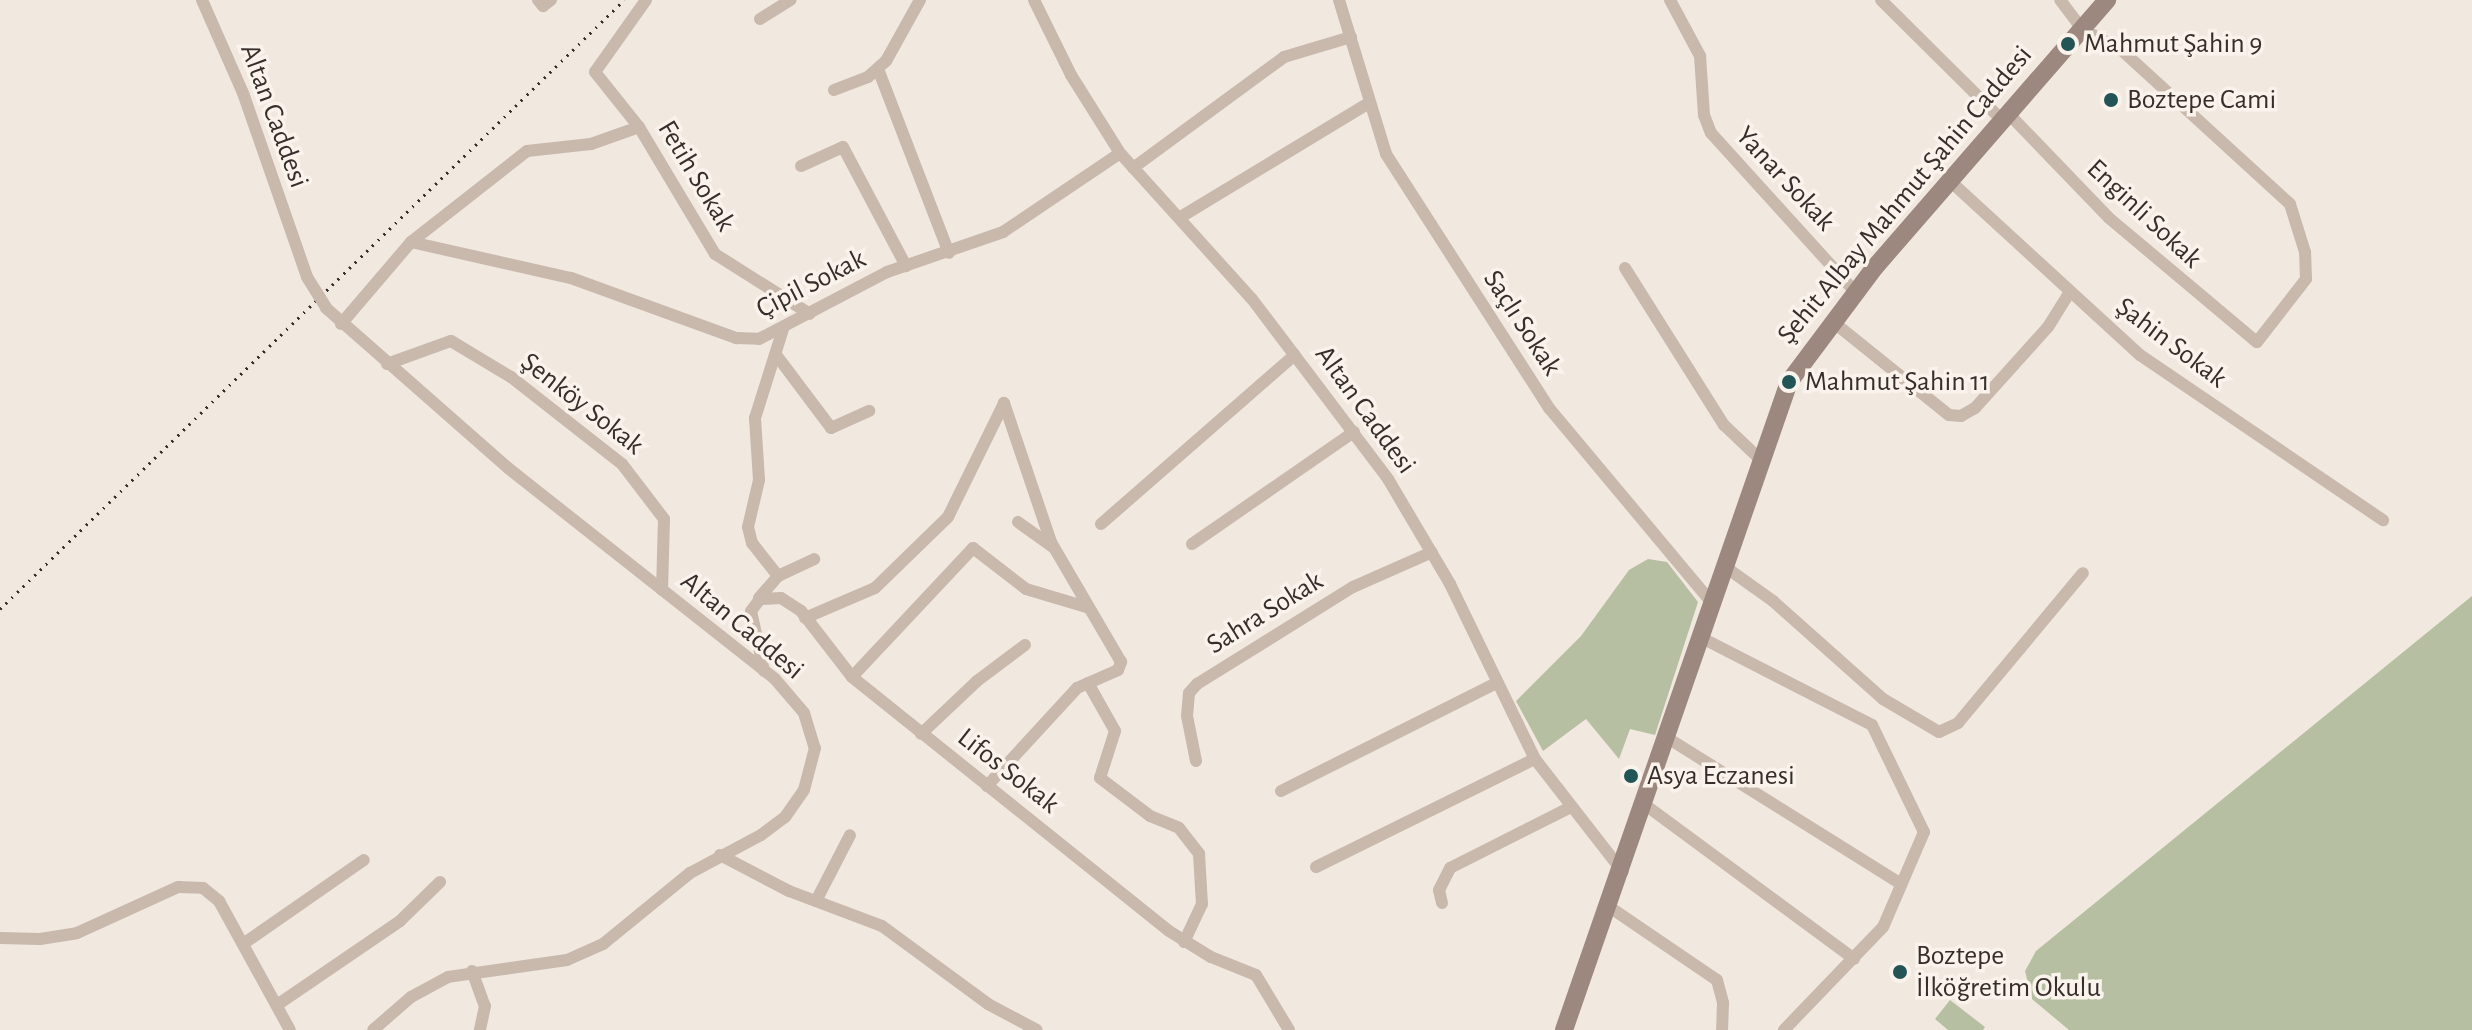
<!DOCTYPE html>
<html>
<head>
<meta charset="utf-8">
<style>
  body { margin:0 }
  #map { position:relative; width:2472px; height:1030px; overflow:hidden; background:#f1e8e0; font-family:"Alegreya Sans",sans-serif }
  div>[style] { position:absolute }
  .green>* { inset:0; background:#b6bfa1 }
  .street>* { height:12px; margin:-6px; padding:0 6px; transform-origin:6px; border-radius:6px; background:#c9b8ac }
  .secondary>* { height:18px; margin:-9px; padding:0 9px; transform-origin:9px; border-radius:9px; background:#9c887e }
  .rail>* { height:3px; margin-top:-1.5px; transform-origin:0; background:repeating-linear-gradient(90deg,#372e2b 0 2px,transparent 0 8px) }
  .street-bridge>* { height:12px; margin:-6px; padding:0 6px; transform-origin:6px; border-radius:6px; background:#c9b8ac }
  .dots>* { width:22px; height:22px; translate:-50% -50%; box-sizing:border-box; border:4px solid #f9f3ec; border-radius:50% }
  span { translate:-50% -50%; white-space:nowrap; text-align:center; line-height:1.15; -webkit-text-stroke:7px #f9f3ec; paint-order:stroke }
  .poi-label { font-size:28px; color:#372e2b }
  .left { translate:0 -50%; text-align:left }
  .street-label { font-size:28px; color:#372e2b }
</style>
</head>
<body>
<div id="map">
  <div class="green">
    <i style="clip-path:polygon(1648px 559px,1667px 562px,1698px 602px,1655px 735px,1630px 729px,1619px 759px,1586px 719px,1543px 751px,1516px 701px,1581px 636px,1629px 570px)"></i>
    <i style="clip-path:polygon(2472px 596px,2472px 1030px,2069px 1030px,2032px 999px,2025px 971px,2036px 951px)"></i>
    <i style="clip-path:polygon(1950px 1000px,1985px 1027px,1983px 1030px,1948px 1030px,1935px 1019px)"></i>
  </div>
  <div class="street">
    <i style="left:202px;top:0;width:102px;rotate:66.2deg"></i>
    <i style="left:243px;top:93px;width:195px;rotate:70.8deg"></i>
    <i style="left:538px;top:0;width:8px;rotate:50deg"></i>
    <i style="left:543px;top:6px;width:10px;rotate:-37deg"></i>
    <i style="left:646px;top:0;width:88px;rotate:125.3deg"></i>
    <i style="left:595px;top:72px;width:70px;rotate:51.3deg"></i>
    <i style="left:639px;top:127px;width:148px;rotate:59.1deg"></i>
    <i style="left:715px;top:254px;width:112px;rotate:32.3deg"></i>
    <i style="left:1034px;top:0;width:84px;rotate:63.7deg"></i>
    <i style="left:1071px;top:75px;width:92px;rotate:57.9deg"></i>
    <i style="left:1120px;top:153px;width:197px;rotate:47.9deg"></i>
    <i style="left:1252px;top:299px;width:226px;rotate:52.9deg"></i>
    <i style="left:1388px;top:479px;width:122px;rotate:59.4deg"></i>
    <i style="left:1450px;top:584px;width:195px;rotate:64.1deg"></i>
    <i style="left:1535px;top:759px;width:143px;rotate:52.1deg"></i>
    <i style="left:1339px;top:0;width:161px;rotate:73deg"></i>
    <i style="left:1386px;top:154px;width:302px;rotate:57.3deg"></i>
    <i style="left:1549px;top:408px;width:253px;rotate:50.1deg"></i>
    <i style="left:1670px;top:0;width:64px;rotate:61.8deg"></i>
    <i style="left:1700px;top:56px;width:59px;rotate:86.1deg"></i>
    <i style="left:1704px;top:115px;width:19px;rotate:69deg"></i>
    <i style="left:1711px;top:133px;width:215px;rotate:47.8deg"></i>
    <i style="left:1881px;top:0;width:169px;rotate:44.8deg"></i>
    <i style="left:760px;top:19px;width:36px;rotate:-32deg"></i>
    <i style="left:878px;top:69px;width:197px;rotate:68.9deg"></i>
    <i style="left:834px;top:90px;width:36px;rotate:-21deg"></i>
    <i style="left:868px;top:77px;width:24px;rotate:-42deg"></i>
    <i style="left:886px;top:61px;width:70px;rotate:-60.9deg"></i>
    <i style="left:2007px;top:112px;width:147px;rotate:46.1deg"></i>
    <i style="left:2109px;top:218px;width:193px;rotate:40deg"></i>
    <i style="left:2257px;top:342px;width:80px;rotate:-52.1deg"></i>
    <i style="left:2306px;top:279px;width:27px;rotate:-92deg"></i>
    <i style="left:2305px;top:252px;width:50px;rotate:-107.4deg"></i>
    <i style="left:2290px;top:204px;width:230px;rotate:-137.6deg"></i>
    <i style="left:2120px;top:49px;width:43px;rotate:-152.2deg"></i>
    <i style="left:2082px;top:29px;width:36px;rotate:-127deg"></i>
    <i style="left:801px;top:166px;width:46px;rotate:-24.3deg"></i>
    <i style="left:843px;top:147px;width:135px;rotate:62.1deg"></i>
    <i style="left:1133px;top:168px;width:187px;rotate:-36.3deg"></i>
    <i style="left:1284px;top:57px;width:70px;rotate:-16.6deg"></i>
    <i style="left:1949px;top:180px;width:259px;rotate:42.5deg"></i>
    <i style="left:2140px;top:355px;width:294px;rotate:34.2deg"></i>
    <i style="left:1179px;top:218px;width:222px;rotate:-31.2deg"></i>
    <i style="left:411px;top:242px;width:164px;rotate:12.7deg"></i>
    <i style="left:571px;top:278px;width:176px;rotate:20deg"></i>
    <i style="left:736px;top:338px;width:23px;rotate:2deg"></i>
    <i style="left:759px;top:339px;width:144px;rotate:-27.6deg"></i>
    <i style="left:887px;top:272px;width:123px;rotate:-19deg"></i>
    <i style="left:1003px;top:232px;width:141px;rotate:-34deg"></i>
    <i style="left:1625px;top:268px;width:186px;rotate:57.8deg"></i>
    <i style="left:1724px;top:425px;width:51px;rotate:43.4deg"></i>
    <i style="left:326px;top:308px;width:242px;rotate:41.3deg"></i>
    <i style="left:508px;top:468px;width:340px;rotate:38.3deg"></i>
    <i style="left:775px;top:679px;width:45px;rotate:49.5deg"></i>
    <i style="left:804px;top:713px;width:37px;rotate:73deg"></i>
    <i style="left:815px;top:748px;width:43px;rotate:104.7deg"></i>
    <i style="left:804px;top:790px;width:33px;rotate:125deg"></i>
    <i style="left:785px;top:817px;width:30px;rotate:143deg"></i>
    <i style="left:761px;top:835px;width:81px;rotate:151.8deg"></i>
    <i style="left:690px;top:873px;width:112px;rotate:140.8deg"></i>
    <i style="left:603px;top:944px;width:39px;rotate:156deg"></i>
    <i style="left:567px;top:960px;width:120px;rotate:171.9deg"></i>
    <i style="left:448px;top:977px;width:42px;rotate:151.6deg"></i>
    <i style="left:411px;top:997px;width:50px;rotate:139deg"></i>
    <i style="left:1832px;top:321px;width:150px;rotate:38.8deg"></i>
    <i style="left:1949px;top:415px;width:12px;rotate:5deg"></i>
    <i style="left:1961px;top:416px;width:16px;rotate:-30deg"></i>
    <i style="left:1975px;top:408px;width:109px;rotate:-48deg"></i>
    <i style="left:2048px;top:327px;width:39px;rotate:-58deg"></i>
    <i style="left:341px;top:324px;width:108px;rotate:-49.5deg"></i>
    <i style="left:411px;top:242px;width:147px;rotate:-38.1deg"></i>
    <i style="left:527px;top:151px;width:64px;rotate:-6.2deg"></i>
    <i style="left:591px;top:144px;width:51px;rotate:-19.5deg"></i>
    <i style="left:777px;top:356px;width:90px;rotate:53.1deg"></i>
    <i style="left:831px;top:428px;width:42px;rotate:-24.1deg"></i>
    <i style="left:387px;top:364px;width:68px;rotate:-19.8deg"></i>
    <i style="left:451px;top:341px;width:70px;rotate:31deg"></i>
    <i style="left:511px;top:377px;width:141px;rotate:38.1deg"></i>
    <i style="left:622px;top:464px;width:69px;rotate:52.6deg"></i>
    <i style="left:664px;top:519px;width:71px;rotate:91.6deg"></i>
    <i style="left:1018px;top:522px;width:44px;rotate:35.8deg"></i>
    <i style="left:1101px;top:524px;width:257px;rotate:-41.1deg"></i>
    <i style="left:1192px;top:544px;width:197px;rotate:-34.7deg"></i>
    <i style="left:1724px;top:566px;width:60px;rotate:35.5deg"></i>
    <i style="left:1773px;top:601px;width:147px;rotate:41.7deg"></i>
    <i style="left:1883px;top:699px;width:65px;rotate:30.5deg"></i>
    <i style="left:1939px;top:732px;width:21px;rotate:-25deg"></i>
    <i style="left:1958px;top:723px;width:195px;rotate:-50.2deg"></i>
    <i style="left:778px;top:576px;width:42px;rotate:-128.2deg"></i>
    <i style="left:752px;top:543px;width:16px;rotate:-104deg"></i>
    <i style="left:748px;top:527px;width:48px;rotate:-76.8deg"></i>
    <i style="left:759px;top:480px;width:62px;rotate:-93.7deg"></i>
    <i style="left:755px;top:418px;width:93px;rotate:-72.5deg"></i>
    <i style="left:759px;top:598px;width:29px;rotate:-49deg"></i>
    <i style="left:778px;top:576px;width:40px;rotate:-25deg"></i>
    <i style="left:805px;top:618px;width:76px;rotate:-23.2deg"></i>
    <i style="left:875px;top:588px;width:102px;rotate:-44.2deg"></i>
    <i style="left:948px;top:517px;width:127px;rotate:-63.8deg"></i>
    <i style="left:1700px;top:637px;width:193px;rotate:27.1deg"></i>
    <i style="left:1872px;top:725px;width:119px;rotate:64.1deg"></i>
    <i style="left:1924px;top:832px;width:103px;rotate:113.3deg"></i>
    <i style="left:1883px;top:927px;width:143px;rotate:133.9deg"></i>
    <i style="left:764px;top:671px;width:61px;rotate:-102.2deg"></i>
    <i style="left:751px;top:611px;width:15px;rotate:-53deg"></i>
    <i style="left:760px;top:599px;width:21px;rotate:-3deg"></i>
    <i style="left:781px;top:598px;width:24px;rotate:33deg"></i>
    <i style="left:801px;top:611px;width:83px;rotate:52.3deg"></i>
    <i style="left:852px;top:677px;width:406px;rotate:38.7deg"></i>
    <i style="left:1169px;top:931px;width:49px;rotate:31.8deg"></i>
    <i style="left:1211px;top:957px;width:48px;rotate:21.8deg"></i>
    <i style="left:1256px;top:975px;width:64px;rotate:59deg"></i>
    <i style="left:852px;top:677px;width:177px;rotate:-46.8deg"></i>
    <i style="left:973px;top:548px;width:67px;rotate:37.7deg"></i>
    <i style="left:1026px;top:589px;width:63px;rotate:16.7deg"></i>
    <i style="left:1088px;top:683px;width:55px;rotate:60.6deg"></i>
    <i style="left:1115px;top:731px;width:49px;rotate:107.7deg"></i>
    <i style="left:1100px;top:778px;width:63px;rotate:37.2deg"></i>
    <i style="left:1150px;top:816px;width:31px;rotate:22deg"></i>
    <i style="left:1179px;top:828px;width:33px;rotate:52deg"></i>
    <i style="left:1199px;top:854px;width:50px;rotate:86.6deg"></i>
    <i style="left:1202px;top:904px;width:42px;rotate:115.3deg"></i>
    <i style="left:921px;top:734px;width:77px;rotate:-43.4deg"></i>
    <i style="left:977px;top:681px;width:60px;rotate:-36.9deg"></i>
    <i style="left:1666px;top:737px;width:277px;rotate:32deg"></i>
    <i style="left:1196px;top:761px;width:46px;rotate:-101.3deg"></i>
    <i style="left:1187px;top:716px;width:23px;rotate:-85deg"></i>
    <i style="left:1189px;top:693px;width:12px;rotate:-48deg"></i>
    <i style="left:1197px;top:684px;width:184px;rotate:-31.9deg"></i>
    <i style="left:1353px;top:587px;width:86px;rotate:-23.9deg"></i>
    <i style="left:987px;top:786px;width:133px;rotate:-47.4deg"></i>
    <i style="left:1077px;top:688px;width:45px;rotate:-23.7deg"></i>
    <i style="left:1118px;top:670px;width:9px;rotate:-69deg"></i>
    <i style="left:1121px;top:662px;width:139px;rotate:-120.3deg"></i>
    <i style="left:1051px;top:542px;width:147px;rotate:-108.7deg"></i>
    <i style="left:1281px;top:791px;width:239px;rotate:-26.6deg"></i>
    <i style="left:1644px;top:804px;width:261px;rotate:36.4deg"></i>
    <i style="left:720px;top:855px;width:78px;rotate:27.6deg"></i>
    <i style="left:789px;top:891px;width:99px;rotate:20.6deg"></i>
    <i style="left:882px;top:926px;width:132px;rotate:36.3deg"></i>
    <i style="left:988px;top:1004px;width:55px;rotate:28deg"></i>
    <i style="left:1316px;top:867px;width:244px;rotate:-26.3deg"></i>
    <i style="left:816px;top:901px;width:74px;rotate:-62.7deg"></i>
    <i style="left:1442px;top:903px;width:13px;rotate:-103deg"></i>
    <i style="left:1439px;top:890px;width:25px;rotate:-63deg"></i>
    <i style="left:1450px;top:868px;width:133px;rotate:-26.8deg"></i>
    <i style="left:1611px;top:908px;width:128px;rotate:34.2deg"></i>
    <i style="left:1717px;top:980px;width:24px;rotate:75deg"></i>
    <i style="left:1723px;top:1003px;width:27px;rotate:92deg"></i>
    <i style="left:0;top:938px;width:40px;rotate:1.4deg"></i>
    <i style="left:40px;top:939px;width:37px;rotate:-9deg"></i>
    <i style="left:77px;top:933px;width:111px;rotate:-24.5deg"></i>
    <i style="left:178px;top:887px;width:25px;rotate:2deg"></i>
    <i style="left:203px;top:888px;width:21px;rotate:39deg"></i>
    <i style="left:219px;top:901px;width:147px;rotate:61.2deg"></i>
    <i style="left:243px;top:944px;width:147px;rotate:-34.8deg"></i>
    <i style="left:472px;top:971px;width:37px;rotate:70deg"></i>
    <i style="left:485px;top:1006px;width:25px;rotate:102deg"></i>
    <i style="left:277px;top:1005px;width:149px;rotate:-34.3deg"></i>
    <i style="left:400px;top:921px;width:56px;rotate:-44.3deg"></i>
  </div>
  <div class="secondary">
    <i style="left:1564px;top:1030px;width:686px;rotate:-70.85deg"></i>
    <i style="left:1789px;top:382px;width:144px;rotate:-53.2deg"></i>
    <i style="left:1875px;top:267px;width:354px;rotate:-49deg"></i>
  </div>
  <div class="rail">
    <i style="left:0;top:609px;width:872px;rotate:-44.3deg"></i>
  </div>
  <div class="street-bridge">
    <i style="left:307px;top:277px;width:36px;rotate:58deg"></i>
  </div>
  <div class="dots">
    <i style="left:2068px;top:44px;background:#235456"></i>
    <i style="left:2111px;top:100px;background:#235456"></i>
    <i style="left:1789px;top:382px;background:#235456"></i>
    <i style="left:1631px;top:776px;background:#235456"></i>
    <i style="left:1900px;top:972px;background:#235456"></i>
  </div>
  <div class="poi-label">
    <span class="left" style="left:2084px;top:44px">Mahmut Şahin 9</span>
    <span class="left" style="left:2127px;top:100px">Boztepe Cami</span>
    <span class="left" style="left:1805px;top:382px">Mahmut Şahin 11</span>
    <span class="left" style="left:1647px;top:776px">Asya Eczanesi</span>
    <span class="left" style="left:1916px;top:972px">Boztepe<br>İlköğretim Okulu</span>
  </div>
  <div class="street-label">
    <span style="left:274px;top:116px;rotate:70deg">Altan Caddesi</span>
    <span style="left:696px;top:176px;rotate:59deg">Fetih Sokak</span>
    <span style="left:1785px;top:179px;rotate:47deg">Yanar Sokak</span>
    <span style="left:1905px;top:195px;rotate:-50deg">Şehit Albay Mahmut Şahin Caddesi</span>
    <span style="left:2144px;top:214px;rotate:43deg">Enginli Sokak</span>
    <span style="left:811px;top:284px;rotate:-27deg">Çipil Sokak</span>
    <span style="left:1522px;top:323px;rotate:57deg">Saçlı Sokak</span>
    <span style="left:2171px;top:343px;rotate:37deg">Şahin Sokak</span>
    <span style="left:582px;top:404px;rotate:38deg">Şenköy Sokak</span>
    <span style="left:1365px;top:410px;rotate:54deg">Altan Caddesi</span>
    <span style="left:1265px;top:613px;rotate:-32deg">Sahra Sokak</span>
    <span style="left:742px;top:626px;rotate:40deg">Altan Caddesi</span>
    <span style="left:1008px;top:771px;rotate:38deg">Lifos Sokak</span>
  </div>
</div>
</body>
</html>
